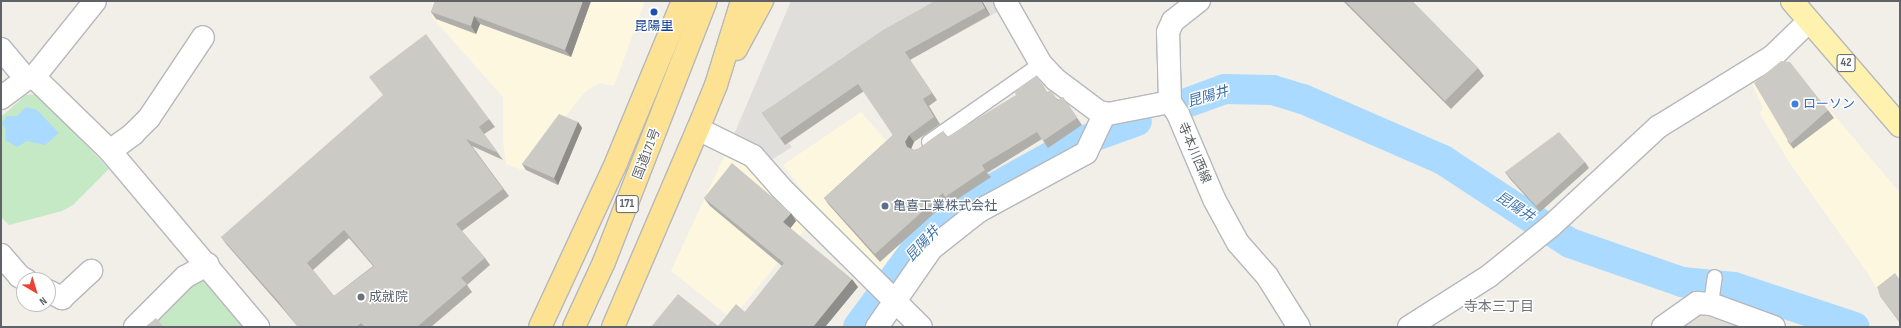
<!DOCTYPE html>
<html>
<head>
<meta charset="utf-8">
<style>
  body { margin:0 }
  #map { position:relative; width:1901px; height:328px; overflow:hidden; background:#f1efe8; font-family:"Sofia Sans Condensed","Noto Sans JP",sans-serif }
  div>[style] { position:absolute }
  .commercial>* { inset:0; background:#fef7e0 }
  .industrial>* { inset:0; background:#e0deda }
  .education>* { inset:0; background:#e1ded6 }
  .green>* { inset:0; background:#c5e8c5 }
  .water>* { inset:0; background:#aadaff }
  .canal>* { height:30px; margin:-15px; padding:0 15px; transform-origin:15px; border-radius:15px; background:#aadaff }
  .roads { filter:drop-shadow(1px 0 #b5b8bc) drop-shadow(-1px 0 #b5b8bc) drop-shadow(0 1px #b5b8bc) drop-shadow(0 -1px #b5b8bc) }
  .lane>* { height:14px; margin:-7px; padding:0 7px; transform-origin:7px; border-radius:7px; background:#fff }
  .street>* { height:22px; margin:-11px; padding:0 11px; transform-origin:11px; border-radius:11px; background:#fff }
  .secondary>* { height:22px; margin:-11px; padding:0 11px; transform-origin:11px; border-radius:11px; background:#fff }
  .primary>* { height:22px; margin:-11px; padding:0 11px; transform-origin:11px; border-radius:11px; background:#fff2af }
  .highway>* { height:22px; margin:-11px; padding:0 11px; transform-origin:11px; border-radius:11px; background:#fde293 }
  .wall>* { inset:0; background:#afaea9; transform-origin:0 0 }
  .shaded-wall>* { inset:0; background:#8f8d8a }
  .building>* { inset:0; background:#cccac5 }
  .dots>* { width:11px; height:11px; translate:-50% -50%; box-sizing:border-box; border:2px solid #fff; border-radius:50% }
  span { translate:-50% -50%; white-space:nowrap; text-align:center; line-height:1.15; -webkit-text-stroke:3px #fff; paint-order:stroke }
  .shield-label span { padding:1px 3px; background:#fff; border:1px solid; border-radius:3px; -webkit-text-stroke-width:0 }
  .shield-label { font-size:12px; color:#5f6368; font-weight:700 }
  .transit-label { font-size:13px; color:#164399 }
  .shop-label { font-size:13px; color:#366cbe }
  .left { translate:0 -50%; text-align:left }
  .street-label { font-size:13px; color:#5f6368 }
  .service-label { font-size:13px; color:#4e5e75 }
  .worship-label { font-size:13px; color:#5b616d }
  .water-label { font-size:14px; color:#4174aa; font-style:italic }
  .neighbourhood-label { font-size:14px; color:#70757a }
  .frame { position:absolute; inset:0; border:2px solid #5f6368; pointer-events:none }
  .north { position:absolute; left:16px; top:272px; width:40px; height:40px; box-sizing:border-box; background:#fff; border:1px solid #bfc1c3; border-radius:50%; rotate:142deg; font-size:11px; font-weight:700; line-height:16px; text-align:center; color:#5f6368 }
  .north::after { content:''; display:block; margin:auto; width:14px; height:18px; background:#ea4335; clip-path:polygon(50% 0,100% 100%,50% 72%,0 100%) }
</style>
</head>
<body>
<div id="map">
  <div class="commercial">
    <i style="clip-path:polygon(433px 1px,645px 1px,614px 86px,600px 83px,586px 91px,522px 170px,506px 164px,503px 139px,503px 97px,432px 17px)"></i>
    <i style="clip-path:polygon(1782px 63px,1791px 64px,1900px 193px,1900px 277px,1879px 293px,1869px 275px,1789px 162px,1760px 114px,1763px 108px,1751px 82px)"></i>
    <i style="clip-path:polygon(861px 112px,945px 209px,915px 239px,885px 275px,819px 213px,783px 165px)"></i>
    <i style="clip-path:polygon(728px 148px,743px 154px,807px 227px,732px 319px,671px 271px)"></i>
  </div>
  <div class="industrial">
    <i style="clip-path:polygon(791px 1px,994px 1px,1001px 10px,905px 62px,789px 143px,792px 147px,768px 162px,732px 139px)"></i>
  </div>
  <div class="education">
    <i style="clip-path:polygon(1698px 308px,1748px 327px,1673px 327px)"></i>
  </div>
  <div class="green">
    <i style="clip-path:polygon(37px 94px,109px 169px,73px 205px,62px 211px,9px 225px,1px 217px,1px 117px,26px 95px)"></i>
    <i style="clip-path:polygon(200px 278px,204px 279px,242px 327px,149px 327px)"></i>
  </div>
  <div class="water">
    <i style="clip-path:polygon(26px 107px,37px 110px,59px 133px,45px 145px,27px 141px,17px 147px,5px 140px,6px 130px,2px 123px,7px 116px,17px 116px)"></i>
  </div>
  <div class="canal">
    <i style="left:1181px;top:105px;width:47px;rotate:-20deg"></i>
    <i style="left:1225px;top:89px;width:48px;rotate:1.2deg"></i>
    <i style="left:1273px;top:90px;width:31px;rotate:17deg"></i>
    <i style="left:1303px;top:99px;width:153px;rotate:23.5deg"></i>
    <i style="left:1443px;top:160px;width:152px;rotate:33.2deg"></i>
    <i style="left:1570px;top:243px;width:119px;rotate:19.2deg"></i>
    <i style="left:1682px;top:282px;width:52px;rotate:5.5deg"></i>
    <i style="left:1734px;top:287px;width:127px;rotate:18.3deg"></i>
    <i style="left:858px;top:327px;width:99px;rotate:-53.6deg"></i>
    <i style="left:917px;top:247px;width:22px;rotate:-47deg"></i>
    <i style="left:932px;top:231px;width:55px;rotate:-36.9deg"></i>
    <i style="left:976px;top:198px;width:109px;rotate:-29.2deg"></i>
    <i style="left:1071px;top:145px;width:70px;rotate:-20deg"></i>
  </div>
  <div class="roads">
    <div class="lane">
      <i style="left:929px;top:142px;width:136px;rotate:-34.9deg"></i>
      <i style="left:1711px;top:304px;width:27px;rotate:-82deg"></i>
    </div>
    <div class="street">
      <i style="left:1px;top:49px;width:39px;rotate:50deg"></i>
      <i style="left:34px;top:77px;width:106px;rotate:44.2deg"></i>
      <i style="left:110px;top:151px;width:230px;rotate:49.9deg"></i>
      <i style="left:1px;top:98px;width:31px;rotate:-37deg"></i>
      <i style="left:26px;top:79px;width:8px;rotate:-14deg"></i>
      <i style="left:34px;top:77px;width:97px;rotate:-51.2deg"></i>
      <i style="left:1170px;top:102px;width:70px;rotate:-91.6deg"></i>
      <i style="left:1168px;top:32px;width:12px;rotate:-66deg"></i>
      <i style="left:1173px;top:21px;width:33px;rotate:-38deg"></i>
      <i style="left:698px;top:129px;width:61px;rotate:26.1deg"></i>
      <i style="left:753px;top:156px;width:43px;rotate:48.8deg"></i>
      <i style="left:781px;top:188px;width:197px;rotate:44.8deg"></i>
      <i style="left:110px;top:151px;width:29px;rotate:-36deg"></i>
      <i style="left:133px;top:134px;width:23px;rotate:-45deg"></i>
      <i style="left:149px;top:118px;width:97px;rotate:-56.3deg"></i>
      <i style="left:1px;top:255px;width:28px;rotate:49deg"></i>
      <i style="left:19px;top:276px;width:8px;rotate:30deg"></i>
      <i style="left:48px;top:291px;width:16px;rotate:27deg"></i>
      <i style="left:62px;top:298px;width:40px;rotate:-43deg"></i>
      <i style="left:135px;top:327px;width:71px;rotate:-45deg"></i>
      <i style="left:185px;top:277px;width:26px;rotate:-29deg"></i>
      <i style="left:877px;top:327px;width:95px;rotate:-55.3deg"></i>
      <i style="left:931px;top:249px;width:61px;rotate:-38.4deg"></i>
      <i style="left:979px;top:211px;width:122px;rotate:-28.5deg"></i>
      <i style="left:1086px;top:153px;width:44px;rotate:-64.6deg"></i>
      <i style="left:1409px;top:327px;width:95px;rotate:-32.5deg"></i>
      <i style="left:1489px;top:276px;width:80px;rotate:-38.9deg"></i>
      <i style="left:1551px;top:226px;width:146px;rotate:-42.8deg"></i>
      <i style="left:1658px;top:127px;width:135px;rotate:-31.7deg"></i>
      <i style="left:1773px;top:56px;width:50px;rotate:-44.2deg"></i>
      <i style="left:1663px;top:327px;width:42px;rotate:-35.2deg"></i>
      <i style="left:1697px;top:303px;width:14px;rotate:4deg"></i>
      <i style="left:1711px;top:304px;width:67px;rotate:20.1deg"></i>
    </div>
    <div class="secondary">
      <i style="left:1005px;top:1px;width:73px;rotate:60.3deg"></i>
      <i style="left:1041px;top:64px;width:21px;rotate:47deg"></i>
      <i style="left:1055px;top:79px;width:55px;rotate:36.9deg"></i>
      <i style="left:1099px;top:112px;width:9px;rotate:13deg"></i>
      <i style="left:1108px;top:114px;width:63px;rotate:-11deg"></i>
      <i style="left:1170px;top:102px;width:14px;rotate:56deg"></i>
      <i style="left:1178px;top:114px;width:92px;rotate:67deg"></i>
      <i style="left:1214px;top:199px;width:50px;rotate:61.4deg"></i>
      <i style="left:1238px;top:243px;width:44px;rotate:48.7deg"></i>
      <i style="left:1267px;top:276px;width:60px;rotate:57.9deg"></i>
    </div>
    <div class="primary">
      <i style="left:1792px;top:1px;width:165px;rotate:49.2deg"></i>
    </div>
    <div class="highway">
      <i style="left:736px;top:49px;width:55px;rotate:-61.6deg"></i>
      <i style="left:540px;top:327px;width:181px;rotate:-65.1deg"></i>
      <i style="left:616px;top:163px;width:175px;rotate:-67.5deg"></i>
      <i style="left:574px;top:327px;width:72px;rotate:-65.2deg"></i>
      <i style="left:604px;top:262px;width:280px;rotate:-68.7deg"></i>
      <i style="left:613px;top:327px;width:215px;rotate:-66.8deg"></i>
      <i style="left:698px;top:129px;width:48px;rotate:-67.8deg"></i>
      <i style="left:716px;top:85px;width:88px;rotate:-72.8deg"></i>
    </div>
  </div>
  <div class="wall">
    <i style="clip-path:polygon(435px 1px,591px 1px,571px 57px,480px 24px,476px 34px,436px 19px,431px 12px)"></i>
    <i style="clip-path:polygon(935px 1px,982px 1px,990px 15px,910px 60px,937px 100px,929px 106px,940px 124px,914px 142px,911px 148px,914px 150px,918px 149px,943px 131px,948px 137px,1042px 84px,1047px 92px,1059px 100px,1063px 97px,1082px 125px,1048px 148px,1042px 139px,987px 173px,991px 177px,950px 204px,948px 201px,880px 262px,829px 205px,824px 198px,893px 135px,864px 91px,785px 145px,762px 113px)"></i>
    <i style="clip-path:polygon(1343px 1px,1412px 1px,1478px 68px,1484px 76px,1451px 109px)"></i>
    <i style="left:1828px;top:110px;width:10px;height:51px;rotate:53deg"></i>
    <i style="clip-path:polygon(evenodd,489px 119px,495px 127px,484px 134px,503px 160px,472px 146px,509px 196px,462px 231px,485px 258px,490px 265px,467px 285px,472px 292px,431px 327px,298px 327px,283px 309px,227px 245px,221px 237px,489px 119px,349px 238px,373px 266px,334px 296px,313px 270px,349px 238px)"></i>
    <i style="clip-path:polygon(578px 122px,582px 128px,558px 185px,526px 170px,522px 164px)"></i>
    <i style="clip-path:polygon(1585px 162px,1589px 168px,1540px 212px,1510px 179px,1505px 172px)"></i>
    <i style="clip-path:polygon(704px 198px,796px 221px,790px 228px,858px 287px,825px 327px,651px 327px,718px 326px,745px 312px,782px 266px,710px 206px)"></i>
    <i style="clip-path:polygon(1900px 280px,1900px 323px,1880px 296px)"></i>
  </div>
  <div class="shaded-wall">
    <i style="clip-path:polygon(583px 1px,591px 1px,571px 57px,565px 50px)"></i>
    <i style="clip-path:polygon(981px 1px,982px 1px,990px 15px,985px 8px)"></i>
    <i style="clip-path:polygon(474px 16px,480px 24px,476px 34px,471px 26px)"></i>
    <i style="clip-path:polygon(578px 122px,582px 128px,558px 185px,554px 178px)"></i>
    <i style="clip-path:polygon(909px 135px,914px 142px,911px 149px,907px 147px,905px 142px)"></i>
    <i style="clip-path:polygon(791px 213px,796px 221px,789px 230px,783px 222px)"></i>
    <i style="clip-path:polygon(852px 279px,858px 287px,825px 327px,813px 327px)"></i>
  </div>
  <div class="building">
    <i style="clip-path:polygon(435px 1px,583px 1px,565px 50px,474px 16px,471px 26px,431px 12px)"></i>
    <i style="clip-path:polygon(935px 1px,981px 1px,985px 8px,905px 52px,932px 93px,923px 99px,934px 117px,909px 135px,905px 142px,907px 147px,914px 150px,918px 149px,943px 131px,947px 137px,1016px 95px,1014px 91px,1037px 76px,1047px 92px,1051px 90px,1058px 101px,1063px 97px,1077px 118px,1043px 141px,1037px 132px,982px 165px,985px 170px,945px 197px,943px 193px,875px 254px,824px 198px,893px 135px,858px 84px,780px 138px,762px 113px,883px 30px)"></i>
    <i style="clip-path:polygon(1345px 1px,1412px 1px,1478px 68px,1445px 101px)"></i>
    <i style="clip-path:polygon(evenodd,426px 34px,489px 119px,479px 127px,498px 153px,466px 139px,503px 189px,456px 224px,485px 258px,461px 278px,467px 284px,417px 327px,365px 327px,361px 323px,356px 327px,298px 327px,278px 301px,221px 237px,383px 95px,369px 77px,426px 34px,344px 230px,374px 266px,334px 296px,307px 263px,344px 230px)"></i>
    <i style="clip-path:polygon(1781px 61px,1790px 62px,1828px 110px,1790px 144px,1754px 83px)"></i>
    <i style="clip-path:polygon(559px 114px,578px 122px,554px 178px,522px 164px)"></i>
    <i style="clip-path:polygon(1559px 132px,1585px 162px,1536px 206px,1505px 172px)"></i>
    <i style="clip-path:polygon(732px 163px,791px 213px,783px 222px,852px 279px,813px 327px,651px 327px,678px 294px,718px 326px,736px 304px,745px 312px,784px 263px,704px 198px)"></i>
    <i style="clip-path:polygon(1895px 273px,1900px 280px,1900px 322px,1880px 296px,1877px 287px)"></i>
    <i style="clip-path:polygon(156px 318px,164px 327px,145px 327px)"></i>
  </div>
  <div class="dots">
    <i style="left:654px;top:12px;background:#1a4fb4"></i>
    <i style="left:1795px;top:104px;background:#3f7fe0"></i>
    <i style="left:885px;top:206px;background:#5c6f8a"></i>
    <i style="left:361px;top:297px;background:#6b7280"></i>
  </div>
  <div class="shield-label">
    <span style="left:1846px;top:63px">42</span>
    <span style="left:627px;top:204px">171</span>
  </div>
  <div class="transit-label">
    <span style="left:654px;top:26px">昆陽里</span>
  </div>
  <div class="shop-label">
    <span class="left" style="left:1803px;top:104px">ローソン</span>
  </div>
  <div class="street-label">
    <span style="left:1194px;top:153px;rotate:67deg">寺本川西線</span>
    <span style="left:647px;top:154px;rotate:-69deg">国道171号</span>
  </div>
  <div class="service-label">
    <span class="left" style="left:893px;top:206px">亀喜工業株式会社</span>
  </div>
  <div class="worship-label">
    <span class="left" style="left:369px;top:297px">成就院</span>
  </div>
  <div class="water-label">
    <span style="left:1208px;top:97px;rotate:-16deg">昆陽井</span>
    <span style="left:1515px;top:207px;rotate:33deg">昆陽井</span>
    <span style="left:923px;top:244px;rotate:-47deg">昆陽井</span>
  </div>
  <div class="neighbourhood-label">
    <span style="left:1499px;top:307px">寺本三丁目</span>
  </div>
  <div class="frame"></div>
  <div class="north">N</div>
</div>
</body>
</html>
